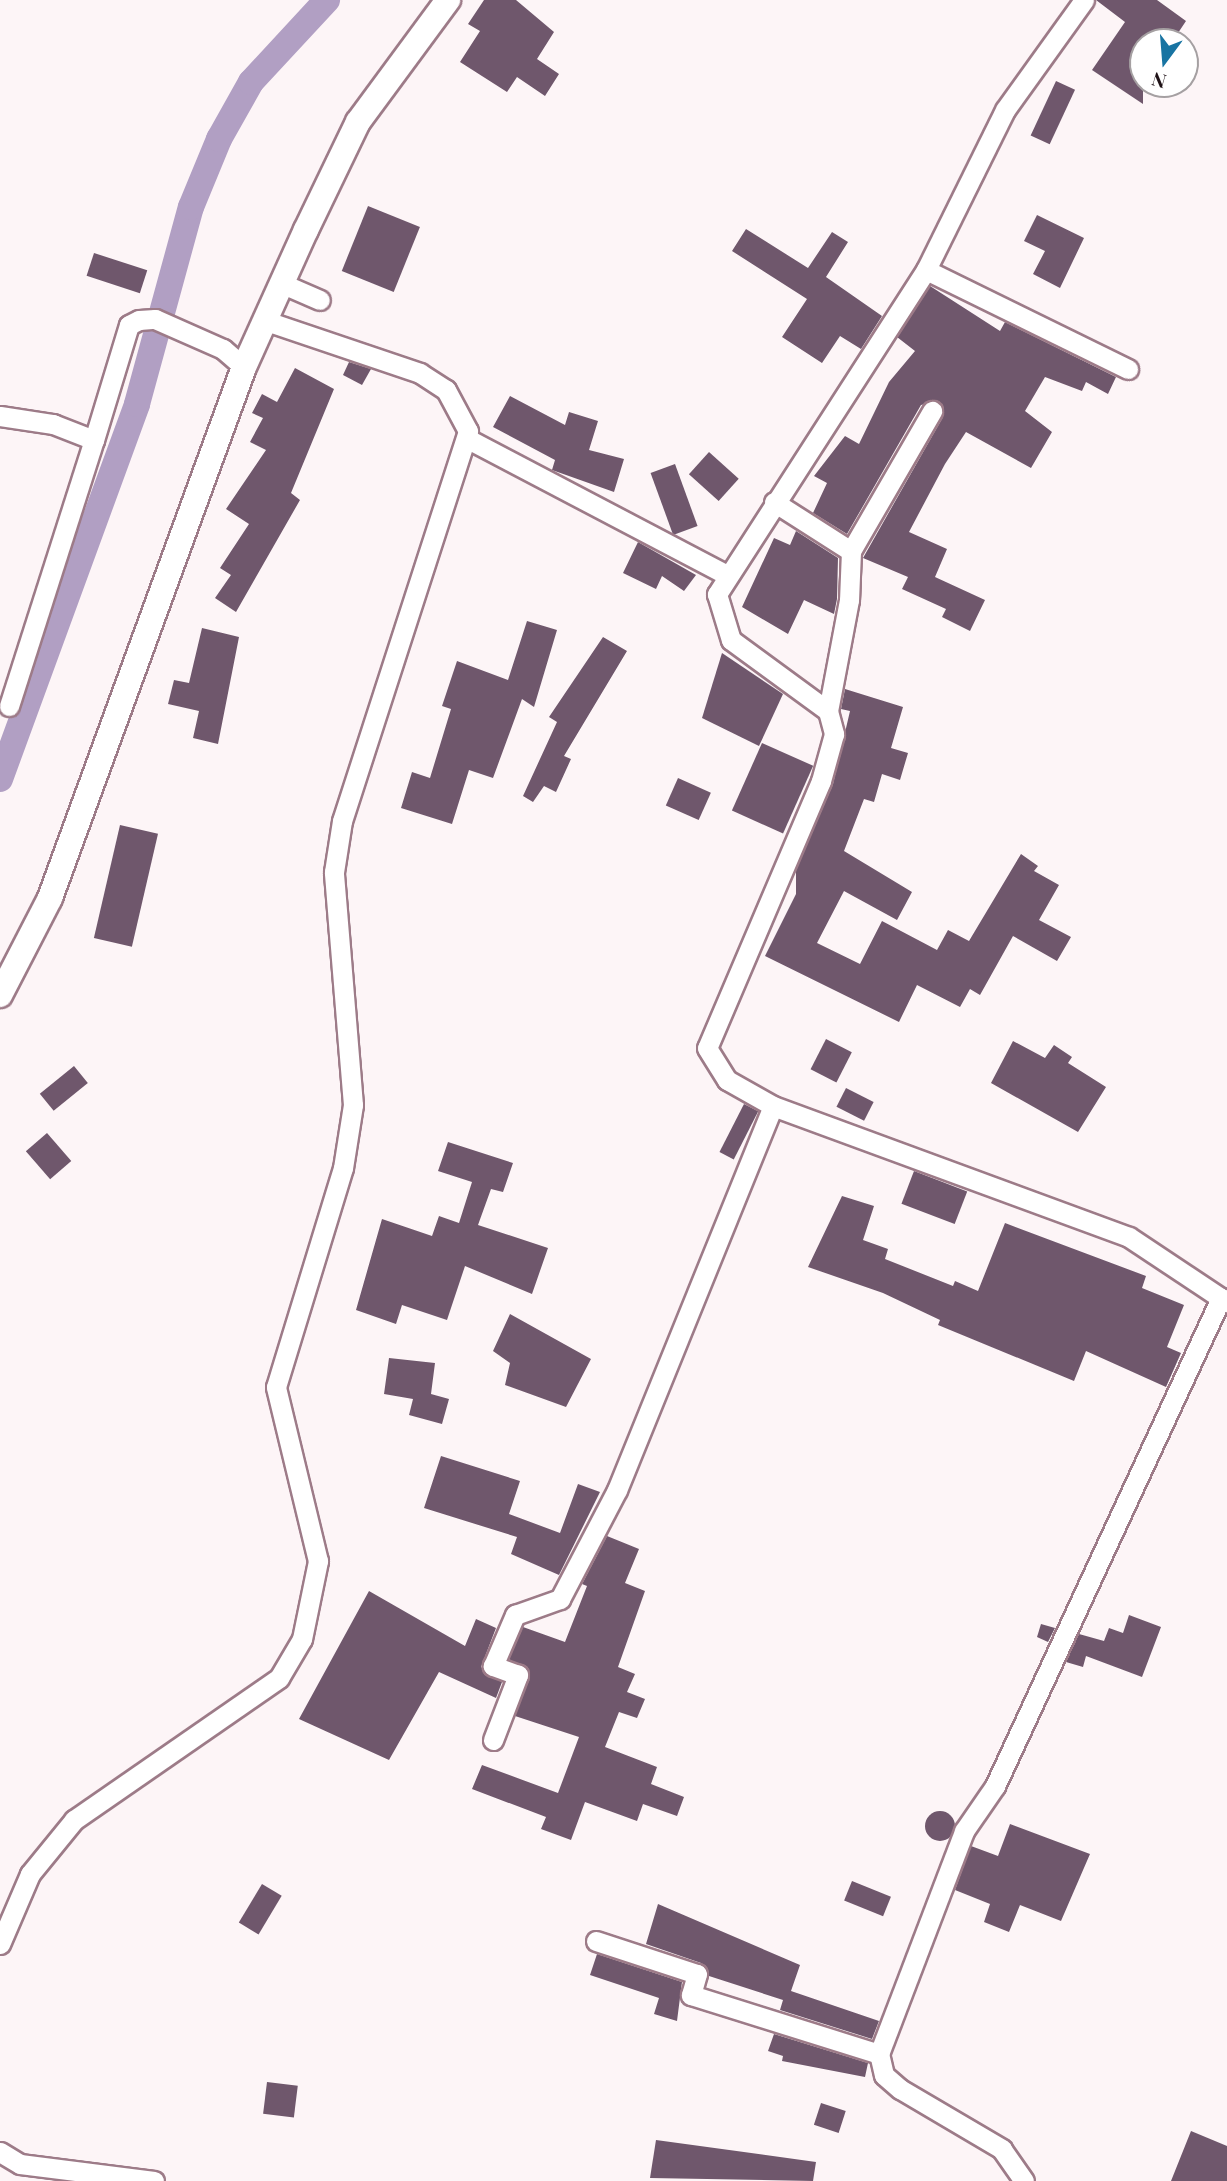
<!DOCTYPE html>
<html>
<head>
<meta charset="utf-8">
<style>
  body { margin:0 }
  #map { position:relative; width:1227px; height:2181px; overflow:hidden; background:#fdf5f7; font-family:"Playfair Display",serif }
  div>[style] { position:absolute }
  .canal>* { height:26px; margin:-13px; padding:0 13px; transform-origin:13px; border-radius:13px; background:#b19fc3 }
  .building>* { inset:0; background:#6f576c; transform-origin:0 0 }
  .round { border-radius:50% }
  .roads { filter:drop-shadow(2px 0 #9d7b88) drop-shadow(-2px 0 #9d7b88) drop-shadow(0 2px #9d7b88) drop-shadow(0 -2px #9d7b88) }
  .minor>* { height:19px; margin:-9.5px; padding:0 9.5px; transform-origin:9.5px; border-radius:9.5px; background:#fff }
  .tertiary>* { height:24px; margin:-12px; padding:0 12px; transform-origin:12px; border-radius:12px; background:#fff }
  span { translate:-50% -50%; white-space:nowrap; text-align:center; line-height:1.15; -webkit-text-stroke:7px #fff; paint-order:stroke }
  .north { position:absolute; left:1129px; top:28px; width:70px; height:70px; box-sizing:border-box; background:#fff; border:2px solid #a5a0a2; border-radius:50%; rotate:196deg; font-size:19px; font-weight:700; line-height:28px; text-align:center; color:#1f1217 }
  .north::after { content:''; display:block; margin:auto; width:24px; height:32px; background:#1874a2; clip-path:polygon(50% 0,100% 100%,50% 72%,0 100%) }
</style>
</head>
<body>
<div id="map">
  <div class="canal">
    <i style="left:0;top:779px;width:399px;rotate:-69.9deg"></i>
    <i style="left:137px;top:404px;width:204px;rotate:-74.7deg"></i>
    <i style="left:191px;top:207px;width:74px;rotate:-67.6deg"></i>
    <i style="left:219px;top:139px;width:65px;rotate:-60.7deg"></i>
    <i style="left:251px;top:82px;width:112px;rotate:-47.2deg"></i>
  </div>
  <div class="building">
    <i style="clip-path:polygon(484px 0,516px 0,554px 32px,537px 59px,559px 74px,545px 96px,517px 77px,507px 92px,460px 62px,480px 31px,468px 24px)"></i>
    <i style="clip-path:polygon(1096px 0,1157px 0,1186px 21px,1172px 42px,1143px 42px,1143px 104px,1092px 70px,1125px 22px)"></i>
    <i style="left:1056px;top:81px;width:21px;height:60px;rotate:25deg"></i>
    <i style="left:368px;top:206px;width:56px;height:70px;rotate:22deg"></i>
    <i style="clip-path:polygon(1037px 215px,1084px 238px,1060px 288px,1033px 274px,1045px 251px,1024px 241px)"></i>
    <i style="clip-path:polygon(746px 229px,808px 268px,832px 232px,848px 242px,826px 277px,882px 316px,861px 349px,840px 336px,822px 363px,782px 337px,807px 299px,732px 251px)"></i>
    <i style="left:94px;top:253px;width:56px;height:24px;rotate:18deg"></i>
    <i style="clip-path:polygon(930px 286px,1000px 331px,1005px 322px,1116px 377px,1108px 394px,1086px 382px,1082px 391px,1045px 377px,1025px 411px,1052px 432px,1031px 468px,966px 432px,945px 464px,909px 532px,947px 549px,935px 577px,985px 600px,970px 631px,942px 617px,946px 609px,902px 589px,908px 577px,863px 558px,943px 417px,939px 401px,921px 405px,847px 534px,813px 513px,827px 483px,814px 476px,845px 436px,859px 444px,889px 382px,915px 351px,897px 337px)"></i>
    <i style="clip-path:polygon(349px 362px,371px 369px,362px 385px,343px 375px)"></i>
    <i style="clip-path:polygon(295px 368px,334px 389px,291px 493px,300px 500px,236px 612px,215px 598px,231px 575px,220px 568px,249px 524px,226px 509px,266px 450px,250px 442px,263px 418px,252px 413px,262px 394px,277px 402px)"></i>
    <i style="clip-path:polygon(510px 396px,565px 425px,569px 412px,598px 421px,589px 450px,624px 459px,614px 492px,552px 470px,555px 460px,493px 427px)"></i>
    <i style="left:709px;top:452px;width:40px;height:30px;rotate:42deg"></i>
    <i style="left:675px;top:464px;width:66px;height:26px;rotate:70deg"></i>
    <i style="clip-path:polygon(796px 531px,838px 558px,837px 599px,834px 614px,804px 600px,788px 634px,742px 607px,774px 538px,790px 545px)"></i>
    <i style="clip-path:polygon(638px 542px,696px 575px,684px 591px,662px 576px,656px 589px,623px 573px)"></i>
    <i style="clip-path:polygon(527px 621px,557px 630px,534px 707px,522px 699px,493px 778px,469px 770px,452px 824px,401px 808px,412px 772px,430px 778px,451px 709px,442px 706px,457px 661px,508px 680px)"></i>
    <i style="clip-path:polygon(202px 628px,239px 637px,218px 744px,193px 738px,199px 711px,168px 704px,174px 680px,189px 683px)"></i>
    <i style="clip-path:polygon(603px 637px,627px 651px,564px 756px,571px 759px,556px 792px,544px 786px,533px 802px,523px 796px,557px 722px,549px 717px)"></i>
    <i style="clip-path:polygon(722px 653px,783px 694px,759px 746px,702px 718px)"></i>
    <i style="clip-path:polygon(845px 689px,903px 707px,891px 748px,908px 753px,900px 780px,882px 774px,874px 802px,864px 799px,844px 851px,912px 892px,897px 920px,844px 891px,817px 943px,860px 964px,882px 921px,937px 950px,948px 930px,969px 941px,1021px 854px,1038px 866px,1034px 871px,1059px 885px,1039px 920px,1071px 937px,1057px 961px,1013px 936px,980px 995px,970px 989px,960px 1007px,917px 985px,899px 1022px,765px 956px,796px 894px,796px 870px,833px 784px,850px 711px,841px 709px)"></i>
    <i style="left:762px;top:743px;width:56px;height:74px;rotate:24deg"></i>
    <i style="left:678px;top:778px;width:36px;height:30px;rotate:24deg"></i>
    <i style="left:120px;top:825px;width:39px;height:116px;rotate:13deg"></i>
    <i style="left:826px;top:1039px;width:29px;height:34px;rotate:27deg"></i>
    <i style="clip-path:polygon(1013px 1041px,1045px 1058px,1054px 1045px,1072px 1057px,1068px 1063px,1106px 1087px,1078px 1132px,991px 1083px)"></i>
    <i style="left:74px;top:1066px;width:22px;height:44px;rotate:51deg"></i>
    <i style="left:846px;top:1088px;width:31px;height:21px;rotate:27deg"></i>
    <i style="left:744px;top:1104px;width:16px;height:54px;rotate:27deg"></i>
    <i style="left:47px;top:1133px;width:37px;height:28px;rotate:49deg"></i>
    <i style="clip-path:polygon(448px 1142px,513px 1163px,503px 1192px,491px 1189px,478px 1225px,548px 1248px,532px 1294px,465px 1266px,447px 1320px,402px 1305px,396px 1324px,356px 1310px,382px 1219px,432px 1236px,439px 1216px,459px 1223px,472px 1182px,438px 1171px)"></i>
    <i style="left:914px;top:1171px;width:57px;height:35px;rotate:21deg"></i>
    <i style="clip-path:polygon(842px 1196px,874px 1206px,863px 1240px,888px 1249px,885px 1259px,953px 1286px,955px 1281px,978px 1291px,1005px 1223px,1146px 1276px,1142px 1288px,1184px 1305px,1167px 1347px,1181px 1353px,1166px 1387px,1086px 1351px,1074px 1381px,938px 1325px,940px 1320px,883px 1293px,808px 1267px)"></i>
    <i style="clip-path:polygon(510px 1314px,591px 1359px,566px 1407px,505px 1385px,510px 1363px,493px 1351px)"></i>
    <i style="clip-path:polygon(389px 1358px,435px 1363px,431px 1394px,449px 1399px,442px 1424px,409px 1415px,413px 1399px,384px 1394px)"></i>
    <i style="clip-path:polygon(441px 1456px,520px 1481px,509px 1514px,560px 1533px,578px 1484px,600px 1492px,559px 1575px,511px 1554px,517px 1537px,424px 1508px)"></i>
    <i style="clip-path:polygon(607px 1536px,639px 1549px,625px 1583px,645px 1591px,618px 1667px,635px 1674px,627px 1692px,645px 1699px,637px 1718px,619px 1712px,605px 1747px,657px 1767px,651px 1784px,684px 1797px,677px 1816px,643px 1804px,637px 1821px,585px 1802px,571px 1840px,541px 1829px,546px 1817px,472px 1789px,482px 1765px,558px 1793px,579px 1737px,515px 1716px,530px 1674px,509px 1659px,523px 1627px,565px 1642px,587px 1586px,582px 1584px)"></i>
    <i style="clip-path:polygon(369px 1591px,465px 1646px,476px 1619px,496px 1628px,481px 1667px,502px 1682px,496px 1698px,439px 1672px,389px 1760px,299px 1719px)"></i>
    <i style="clip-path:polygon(1129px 1615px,1161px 1627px,1142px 1677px,1086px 1656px,1083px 1667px,1066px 1662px,1079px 1634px,1104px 1641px,1109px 1628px,1123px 1633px)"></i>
    <i style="clip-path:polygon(1041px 1624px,1055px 1628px,1048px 1642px,1037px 1637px)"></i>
    <i class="round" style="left:925px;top:1811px;width:30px;height:30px"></i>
    <i style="clip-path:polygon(1010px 1824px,1090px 1854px,1061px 1921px,1020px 1905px,1009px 1932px,984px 1922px,990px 1904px,955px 1890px,971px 1846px,998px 1856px)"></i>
    <i style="left:852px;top:1881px;width:42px;height:21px;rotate:22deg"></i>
    <i style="left:262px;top:1884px;width:23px;height:45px;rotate:31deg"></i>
    <i style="clip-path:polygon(658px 1904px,800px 1965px,791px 1991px,879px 2021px,872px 2039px,780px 2010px,783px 2000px,709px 1976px,701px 1963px,646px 1944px)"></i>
    <i style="clip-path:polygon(597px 1954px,682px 1982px,677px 2021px,654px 2014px,659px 1998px,590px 1975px)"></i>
    <i style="clip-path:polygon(774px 2034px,868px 2063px,865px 2077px,782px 2061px,783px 2056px,768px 2051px)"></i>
    <i style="left:267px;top:2082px;width:31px;height:32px;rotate:7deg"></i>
    <i style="left:821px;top:2103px;width:26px;height:23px;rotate:18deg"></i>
    <i style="clip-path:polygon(1191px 2131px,1227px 2146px,1227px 2181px,1171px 2181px)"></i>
    <i style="clip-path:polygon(656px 2140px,816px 2162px,813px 2181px,650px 2178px)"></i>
  </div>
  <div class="roads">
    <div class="minor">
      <i style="left:1084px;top:0;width:135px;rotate:125.7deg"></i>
      <i style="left:1005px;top:110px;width:178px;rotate:116.3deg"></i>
      <i style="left:926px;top:270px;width:386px;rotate:122.8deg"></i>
      <i style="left:717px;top:594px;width:48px;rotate:73.1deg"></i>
      <i style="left:731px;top:640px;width:120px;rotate:36.2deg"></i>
      <i style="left:828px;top:711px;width:24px;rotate:75deg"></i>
      <i style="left:834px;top:734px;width:49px;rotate:105.5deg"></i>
      <i style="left:821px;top:781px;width:290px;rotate:113.1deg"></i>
      <i style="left:707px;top:1048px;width:38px;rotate:58deg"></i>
      <i style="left:727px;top:1080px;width:53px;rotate:29.5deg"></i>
      <i style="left:773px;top:1106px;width:379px;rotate:20.2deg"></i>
      <i style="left:1129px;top:1237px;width:118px;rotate:33.6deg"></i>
      <i style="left:926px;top:270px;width:225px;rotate:26.1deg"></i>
      <i style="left:283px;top:284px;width:40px;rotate:23.4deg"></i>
      <i style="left:0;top:416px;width:54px;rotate:8.6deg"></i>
      <i style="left:53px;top:424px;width:44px;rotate:21.3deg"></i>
      <i style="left:94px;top:440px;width:120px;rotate:-73.1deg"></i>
      <i style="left:129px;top:325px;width:11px;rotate:-27deg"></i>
      <i style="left:139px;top:320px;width:16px;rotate:-4deg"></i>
      <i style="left:155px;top:319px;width:74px;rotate:23.8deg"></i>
      <i style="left:223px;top:349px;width:28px;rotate:41deg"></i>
      <i style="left:468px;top:439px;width:293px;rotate:27.7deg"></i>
      <i style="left:774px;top:502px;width:91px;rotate:32.5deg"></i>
      <i style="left:851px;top:551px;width:49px;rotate:92.3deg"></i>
      <i style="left:849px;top:600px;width:113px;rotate:100.7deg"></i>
      <i style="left:851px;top:551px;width:162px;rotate:-59.9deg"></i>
      <i style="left:9px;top:706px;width:279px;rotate:-72.3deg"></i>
      <i style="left:493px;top:1740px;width:70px;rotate:-69deg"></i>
      <i style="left:518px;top:1675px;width:27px;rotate:-160deg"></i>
      <i style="left:493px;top:1666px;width:56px;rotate:-66.7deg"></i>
      <i style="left:515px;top:1615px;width:48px;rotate:-19.6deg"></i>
      <i style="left:560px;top:1599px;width:123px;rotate:-62.4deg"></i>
      <i style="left:617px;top:1490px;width:414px;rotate:-67.9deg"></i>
      <i style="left:596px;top:1941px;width:106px;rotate:18.1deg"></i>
      <i style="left:697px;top:1974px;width:22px;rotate:106deg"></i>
      <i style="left:691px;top:1995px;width:197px;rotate:17.4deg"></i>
      <i style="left:0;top:1944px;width:76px;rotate:-66.8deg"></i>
      <i style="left:30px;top:1874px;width:70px;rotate:-50.8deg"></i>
      <i style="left:74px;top:1820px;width:249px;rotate:-34.7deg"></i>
      <i style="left:279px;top:1678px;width:45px;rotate:-59.5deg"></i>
      <i style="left:302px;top:1639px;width:80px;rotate:-78.4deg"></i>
      <i style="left:318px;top:1561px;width:179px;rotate:-103.6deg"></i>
      <i style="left:276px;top:1387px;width:229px;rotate:-73deg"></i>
      <i style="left:343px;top:1168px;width:64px;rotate:-81deg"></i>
      <i style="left:353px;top:1105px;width:234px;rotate:-94.7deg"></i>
      <i style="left:334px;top:872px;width:52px;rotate:-81.1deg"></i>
      <i style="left:342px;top:821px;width:410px;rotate:-72.1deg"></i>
      <i style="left:468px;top:431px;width:47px;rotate:-118.2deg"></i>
      <i style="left:446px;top:390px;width:31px;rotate:-147deg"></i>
      <i style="left:420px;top:373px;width:163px;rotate:-161.3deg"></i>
      <i style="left:0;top:2152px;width:23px;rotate:31deg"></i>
      <i style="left:20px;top:2164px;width:135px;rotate:7.2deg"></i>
      <i style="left:1024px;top:2181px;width:39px;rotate:-125deg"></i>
      <i style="left:1002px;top:2149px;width:118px;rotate:-149.5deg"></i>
      <i style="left:900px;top:2089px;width:21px;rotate:-139deg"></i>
      <i style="left:884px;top:2075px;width:22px;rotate:-103deg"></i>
      <i style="left:879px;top:2054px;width:239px;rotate:-69.1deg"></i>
      <i style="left:964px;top:1831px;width:55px;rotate:-55.4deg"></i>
      <i style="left:995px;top:1786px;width:538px;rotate:-65.15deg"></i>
    </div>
    <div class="tertiary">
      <i style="left:0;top:995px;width:109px;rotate:-62.7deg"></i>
      <i style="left:50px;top:898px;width:565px;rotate:-69.93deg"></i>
      <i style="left:244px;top:367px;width:150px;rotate:-65.7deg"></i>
      <i style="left:306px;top:230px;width:120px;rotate:-64.3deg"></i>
      <i style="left:358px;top:122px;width:152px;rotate:-53.6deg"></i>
    </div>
  </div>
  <div class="north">N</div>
</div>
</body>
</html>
